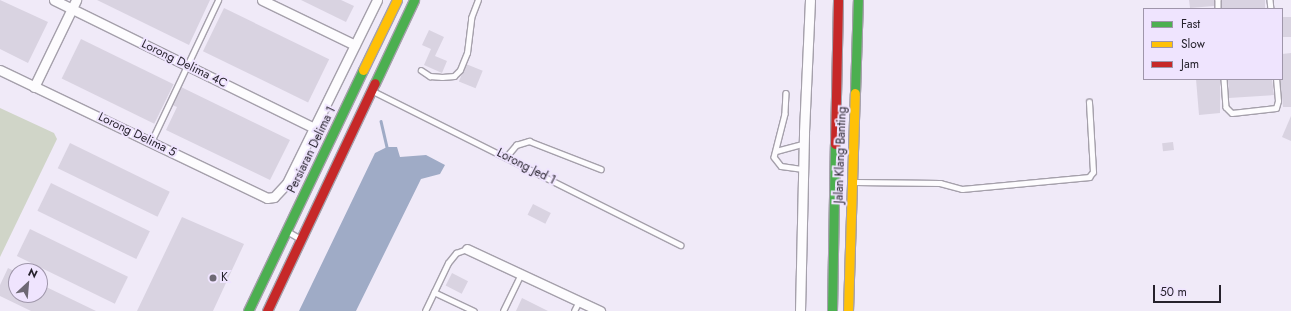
<!DOCTYPE html>
<html>
<head>
<meta charset="utf-8">
<style>
  body { margin:0 }
  #map { position:relative; width:1291px; height:311px; overflow:hidden; background:#f0eaf8; font-family:Jost,sans-serif }
  div>[style] { position:absolute }
  .green>* { inset:0; background:#d0d5c8 }
  .water>* { inset:0; background:#9fabc6 }
  .stream>* { height:2.5px; margin:-1.25px; padding:0 1.25px; transform-origin:1.25px; border-radius:1.25px; background:#9fabc6 }
  .building>* { inset:0; background:#d9d3e1; transform-origin:0 0 }
  .roads { filter:drop-shadow(1px 0 #a5a0ab) drop-shadow(-1px 0 #a5a0ab) drop-shadow(0 1px #a5a0ab) drop-shadow(0 -1px #a5a0ab) }
  .lane>* { height:4.5px; margin:-2.25px; padding:0 2.25px; transform-origin:2.25px; border-radius:2.25px; background:#fdfcfe }
  .street>* { height:9px; margin:-4.5px; padding:0 4.5px; transform-origin:4.5px; border-radius:4.5px; background:#fdfcfe }
  .fast>* { height:9px; margin:-4.5px; padding:0 4.5px; transform-origin:4.5px; border-radius:4.5px; background:#4caf50 }
  .slow>* { height:9px; margin:-4.5px; padding:0 4.5px; transform-origin:4.5px; border-radius:4.5px; background:#ffc107 }
  .jam>* { height:9px; margin:-4.5px; padding:0 4.5px; transform-origin:4.5px; border-radius:4.5px; background:#c62828 }
  .dots>* { width:11px; height:11px; translate:-50% -50%; box-sizing:border-box; border:2px solid #efe4fe; border-radius:50% }
  span { translate:-50% -50%; white-space:nowrap; text-align:center; line-height:1.15; -webkit-text-stroke:4px #efe4fe; paint-order:stroke }
  .street-label { font-size:12px; color:#26222c }
  .poi-label { font-size:12px; color:#26222c }
  .left { translate:0 -50%; text-align:left }
  .legend { position:absolute; left:1143px; top:8px; width:140px; height:72px; box-sizing:border-box; background:#efe4fe; border:1px solid #9f96aa; margin:0; padding:5px 7px; list-style:none; font-size:12px; color:#26222c }
  .legend li { display:flex; align-items:center; gap:8px; height:20px }
  .legend b { width:20px; border:1px solid #9f96aa }
  .north { position:absolute; left:8px; top:263px; width:40px; height:40px; box-sizing:border-box; background:#efe4fe; border:1px solid #9f96aa; border-radius:50%; rotate:26deg; font-size:11px; font-weight:700; line-height:16px; text-align:center; color:#26222c }
  .north::after { content:''; display:block; margin:auto; width:14px; height:18px; background:#6d6873; clip-path:polygon(50% 0,100% 100%,50% 72%,0 100%) }
  .scale { position:absolute; left:1153px; top:285px; width:68px; height:18px; box-sizing:border-box; border:2px solid #26222c; border-top:0; padding-left:5px; font-size:12px; line-height:14px; white-space:nowrap; color:#26222c; -webkit-text-stroke:3px #efe4fe; paint-order:stroke }
</style>
</head>
<body>
<div id="map">
  <div class="green">
    <i style="clip-path:polygon(0 108px,54px 133px,57px 139px,0 257px)"></i>
  </div>
  <div class="water">
    <i style="clip-path:polygon(387px 147px,397px 147px,400px 157px,426px 155px,445px 165px,440px 174px,421px 179px,356px 311px,299px 311px,375px 153px)"></i>
  </div>
  <div class="stream">
    <i style="left:381px;top:121px;width:27px;rotate:77deg"></i>
  </div>
  <div class="building">
    <i style="clip-path:polygon(0 0,48px 22px,28px 63px,0 49px)"></i>
    <i style="clip-path:polygon(97px 0,210px 0,189px 45px)"></i>
    <i style="clip-path:polygon(301px 0,341px 0,354px 6px,346px 22px)"></i>
    <i style="clip-path:polygon(1189px 0,1214px 0,1214px 6px,1190px 8px)"></i>
    <i style="left:1222px;top:0;width:43px;height:9px"></i>
    <i style="left:224px;top:8px;width:117px;height:48px;rotate:26deg"></i>
    <i style="left:1291px;top:17px;width:20px;height:9px;rotate:90deg"></i>
    <i style="clip-path:polygon(429px 30px,444px 37px,435px 56px,447px 61px,442px 73px,424px 65px,431px 49px,422px 45px)"></i>
    <i style="left:81px;top:39px;width:103px;height:44px;rotate:26deg"></i>
    <i style="clip-path:polygon(1291px 53px,1291px 107px,1283px 107px,1280px 79px,1282px 79px,1282px 54px)"></i>
    <i style="left:466px;top:64px;width:18px;height:19px;rotate:22deg"></i>
    <i style="clip-path:polygon(1196px 79px,1220px 79px,1220px 113px,1199px 115px)"></i>
    <i style="clip-path:polygon(1228px 79px,1272px 79px,1274px 95px,1229px 98px)"></i>
    <i style="clip-path:polygon(181px 87px,290px 140px,270px 180px,166px 130px,177px 107px,172px 105px)"></i>
    <i style="clip-path:polygon(1291px 116px,1291px 141px,1282px 137px)"></i>
    <i style="left:1173px;top:142px;width:8px;height:11px;rotate:83deg"></i>
    <i style="left:70px;top:143px;width:111px;height:28px;rotate:26deg"></i>
    <i style="left:51px;top:183px;width:110px;height:31px;rotate:26deg"></i>
    <i style="left:533px;top:204px;width:20px;height:12px;rotate:27deg"></i>
    <i style="clip-path:polygon(182px 217px,244px 244px,213px 311px,137px 311px)"></i>
    <i style="left:30px;top:229px;width:109px;height:30px;rotate:26deg"></i>
    <i style="clip-path:polygon(8px 268px,16px 272px,16px 295px,40px 295px,40px 284px,96px 311px,31px 311px,0 296px,0 285px)"></i>
    <i style="left:452px;top:273px;width:18px;height:14px;rotate:27deg"></i>
    <i style="clip-path:polygon(522px 298px,548px 311px,516px 311px)"></i>
  </div>
  <div class="roads">
    <div class="lane">
      <i style="left:1218px;top:0;width:9px;rotate:90deg"></i>
      <i style="left:1270px;top:0;width:9px;rotate:84deg"></i>
      <i style="left:421px;top:70px;width:11px;rotate:34deg"></i>
      <i style="left:430px;top:76px;width:12px;rotate:5deg"></i>
      <i style="left:442px;top:77px;width:12px;rotate:-5deg"></i>
      <i style="left:454px;top:76px;width:8px;rotate:-45deg"></i>
      <i style="left:460px;top:70px;width:18px;rotate:-68deg"></i>
      <i style="left:467px;top:53px;width:35px;rotate:-83deg"></i>
      <i style="left:471px;top:18px;width:19px;rotate:-69deg"></i>
      <i style="left:1224px;top:79px;width:28px;rotate:86deg"></i>
      <i style="left:1226px;top:107px;width:8px;rotate:45deg"></i>
      <i style="left:1232px;top:113px;width:44px;rotate:-6.5deg"></i>
      <i style="left:1276px;top:108px;width:7px;rotate:-74deg"></i>
      <i style="left:1278px;top:101px;width:22px;rotate:-95deg"></i>
      <i style="left:373px;top:91px;width:344px;rotate:26.6deg"></i>
      <i style="left:786px;top:93px;width:21px;rotate:93deg"></i>
      <i style="left:785px;top:114px;width:44px;rotate:104.3deg"></i>
      <i style="left:774px;top:157px;width:11px;rotate:52deg"></i>
      <i style="left:781px;top:166px;width:22px;rotate:8deg"></i>
      <i style="left:151px;top:142px;width:157px;rotate:-64.7deg"></i>
      <i style="left:776px;top:151px;width:28px;rotate:-15deg"></i>
      <i style="left:506px;top:157px;width:16px;rotate:-50deg"></i>
      <i style="left:516px;top:145px;width:14px;rotate:-17deg"></i>
      <i style="left:529px;top:141px;width:77px;rotate:21.3deg"></i>
      <i style="left:856px;top:182px;width:84px;rotate:0.7deg"></i>
      <i style="left:940px;top:183px;width:23px;rotate:15deg"></i>
      <i style="left:962px;top:189px;width:128px;rotate:-5.4deg"></i>
      <i style="left:1089px;top:177px;width:6px;rotate:-51deg"></i>
      <i style="left:1093px;top:172px;width:70px;rotate:-93.3deg"></i>
      <i style="left:287px;top:231px;width:16px;rotate:30deg"></i>
      <i style="left:434px;top:292px;width:44px;rotate:25.4deg"></i>
      <i style="left:425px;top:311px;width:53px;rotate:-64.4deg"></i>
      <i style="left:448px;top:263px;width:13px;rotate:-51deg"></i>
      <i style="left:456px;top:253px;width:12px;rotate:-20deg"></i>
      <i style="left:503px;top:311px;width:41px;rotate:-64.1deg"></i>
      <i style="left:574px;top:311px;width:11px;rotate:-63deg"></i>
    </div>
    <div class="street">
      <i style="left:54px;top:0;width:290px;rotate:26.2deg"></i>
      <i style="left:262px;top:0;width:103px;rotate:25.8deg"></i>
      <i style="left:0;top:70px;width:296px;rotate:25.6deg"></i>
      <i style="left:267px;top:198px;width:7px;rotate:-8deg"></i>
      <i style="left:274px;top:197px;width:19px;rotate:-47deg"></i>
      <i style="left:287px;top:183px;width:204px;rotate:-63.8deg"></i>
      <i style="left:34px;top:87px;width:97px;rotate:-64.2deg"></i>
      <i style="left:467px;top:249px;width:147px;rotate:25deg"></i>
      <i style="left:800px;top:311px;width:179px;rotate:-88.7deg"></i>
      <i style="left:804px;top:132px;width:132px;rotate:-87.4deg"></i>
    </div>
    <div class="fast">
      <i style="left:375px;top:83px;width:92px;rotate:-64.8deg"></i>
      <i style="left:855px;top:93px;width:93px;rotate:-88.2deg"></i>
      <i style="left:248px;top:311px;width:267px;rotate:-64.5deg"></i>
      <i style="left:832px;top:311px;width:167px;rotate:-89deg"></i>
    </div>
    <div class="slow">
      <i style="left:363px;top:70px;width:78px;rotate:-64.1deg"></i>
      <i style="left:848px;top:311px;width:218px;rotate:-88.2deg"></i>
    </div>
    <div class="jam">
      <i style="left:835px;top:144px;width:144px;rotate:-88.8deg"></i>
      <i style="left:267px;top:311px;width:252px;rotate:-64.7deg"></i>
    </div>
  </div>
  <div class="dots">
    <i style="left:213px;top:278px;background:#6d6873"></i>
  </div>
  <div class="street-label">
    <span style="left:184px;top:64px;rotate:26deg">Lorong Delima 4C</span>
    <span style="left:137px;top:135px;rotate:26deg">Lorong Delima 5</span>
    <span style="left:312px;top:150px;rotate:-64deg">Persiaran Delima 1</span>
    <span style="left:841px;top:155px;rotate:-88deg">Jalan Klang Banting</span>
    <span style="left:526px;top:167px;rotate:27deg">Lorong Jed 1</span>
  </div>
  <div class="poi-label">
    <span class="left" style="left:221px;top:278px">K</span>
  </div>
  <ul class="legend">
  <li><b style="height:5px;background:#4caf50"></b>Fast</li>
  <li><b style="height:5px;background:#ffc107"></b>Slow</li>
  <li><b style="height:5px;background:#c62828"></b>Jam</li>
  </ul>
  <div class="north">N</div>
  <div class="scale">50 m</div>
</div>
</body>
</html>
